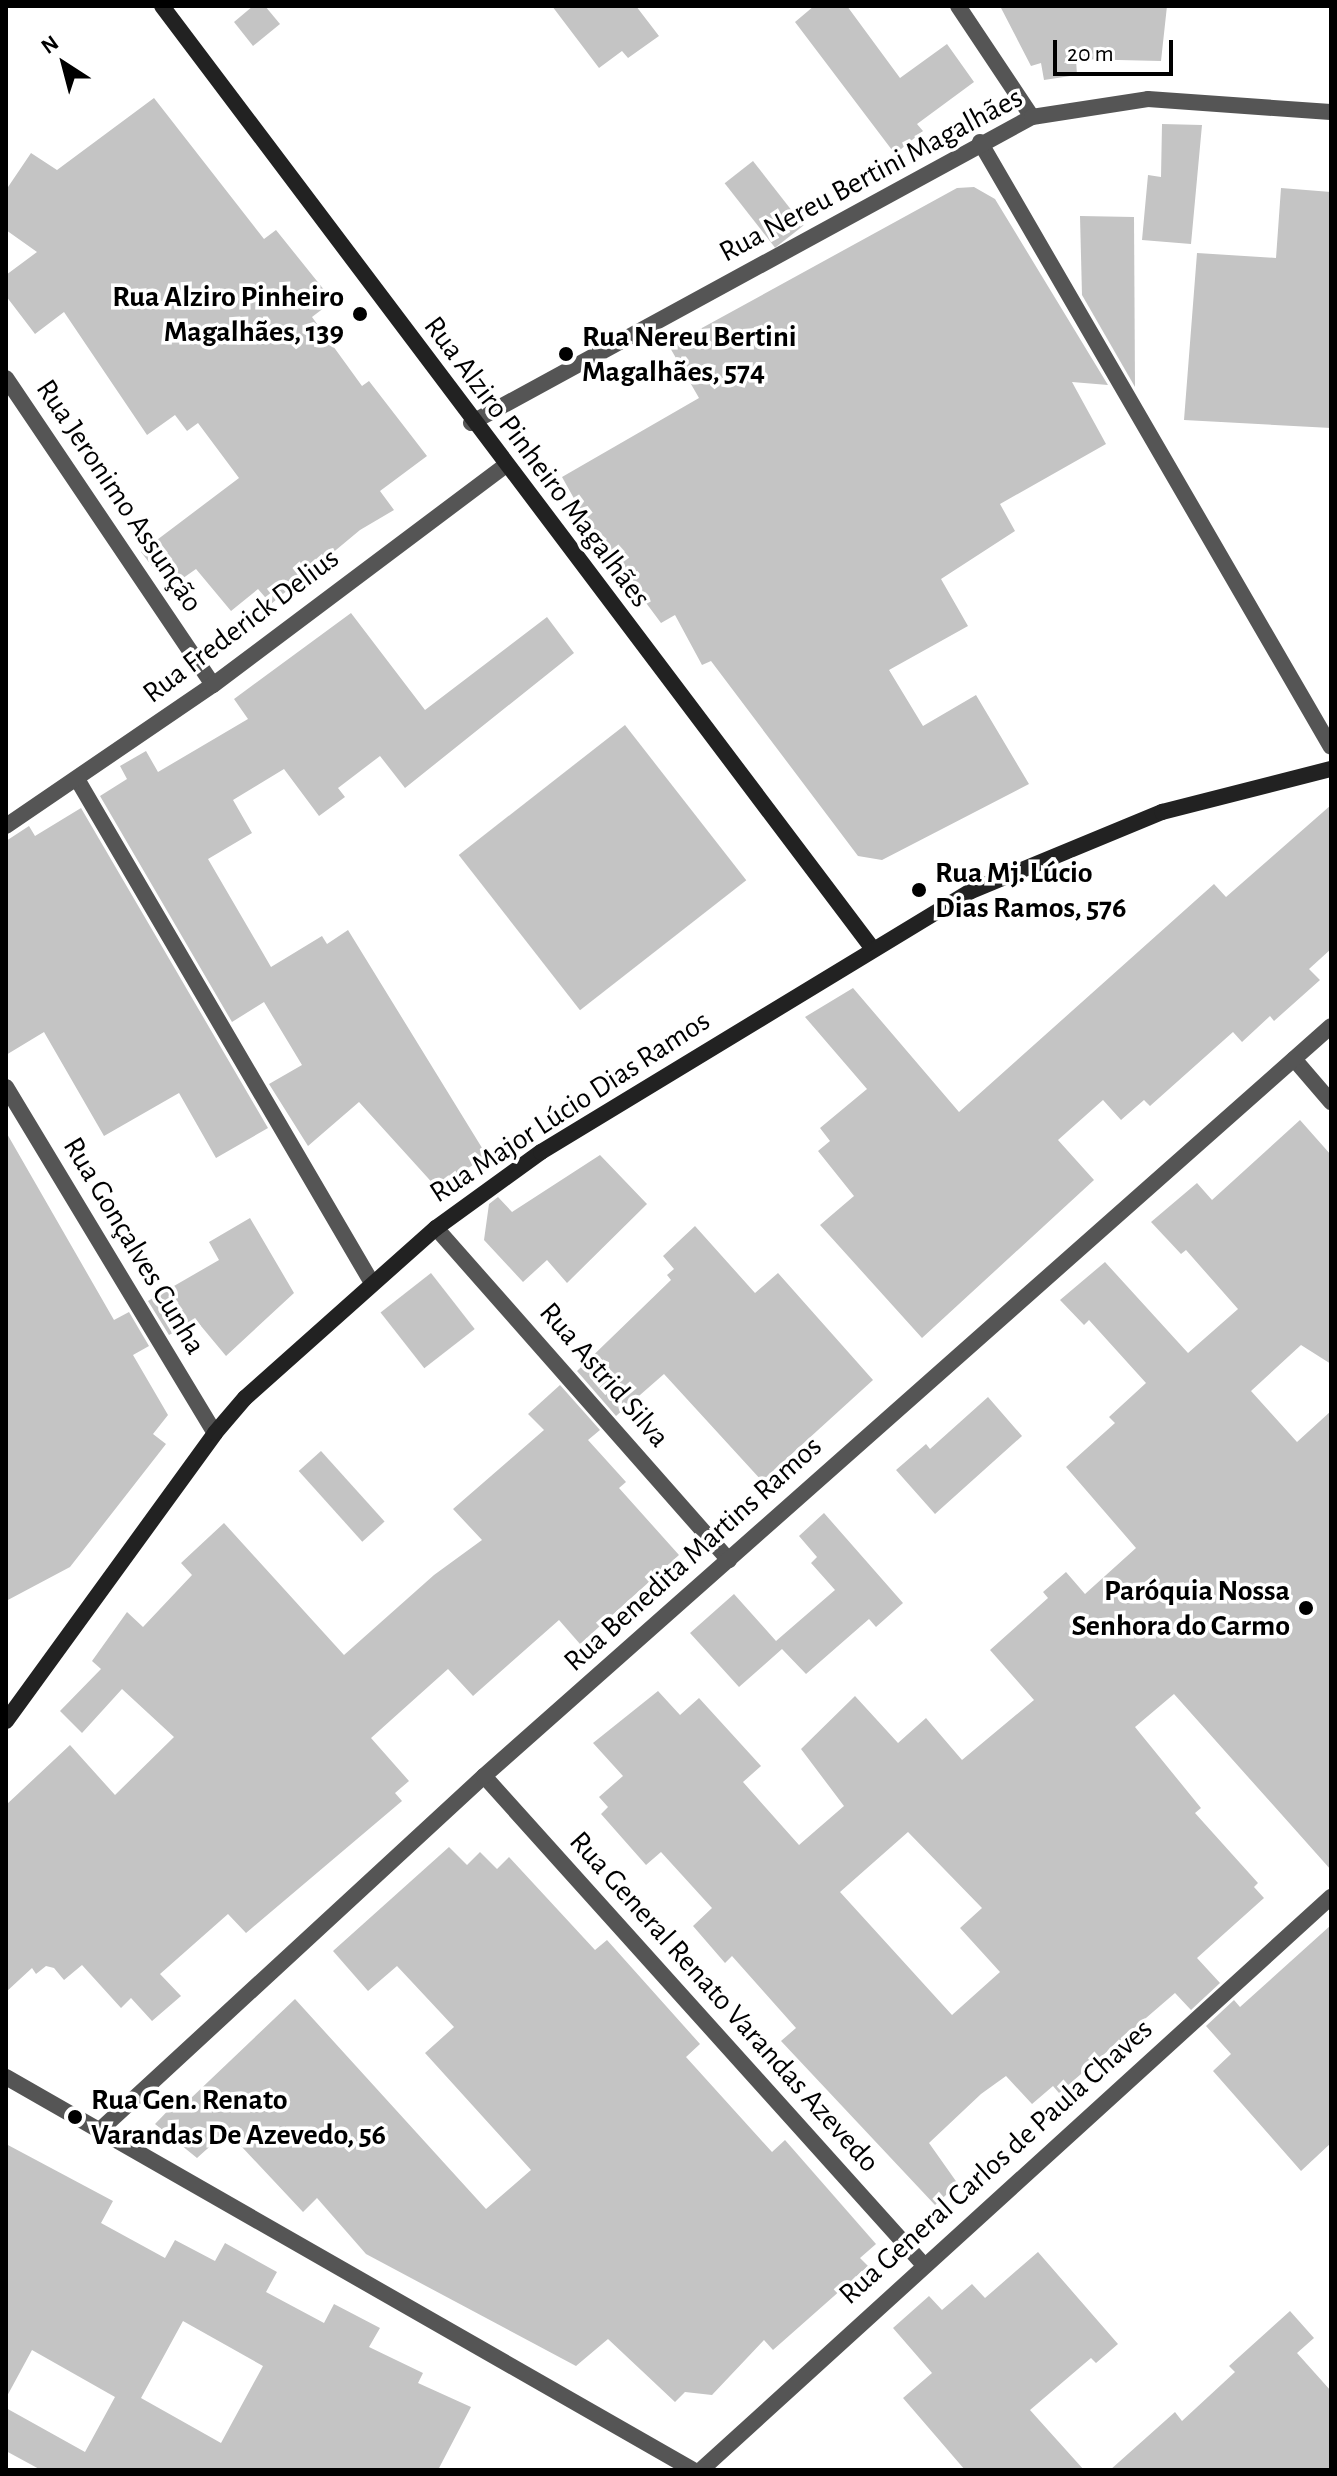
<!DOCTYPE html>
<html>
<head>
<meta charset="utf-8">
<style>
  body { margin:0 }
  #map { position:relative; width:1337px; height:2476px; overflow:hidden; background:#fff; font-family:"Alegreya Sans",sans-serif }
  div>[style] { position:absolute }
  .building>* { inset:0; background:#c4c4c4; transform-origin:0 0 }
  .lane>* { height:16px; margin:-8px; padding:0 8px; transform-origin:8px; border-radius:8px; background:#555 }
  .street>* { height:16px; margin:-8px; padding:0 8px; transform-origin:8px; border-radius:8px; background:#555 }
  .secondary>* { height:16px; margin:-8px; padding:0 8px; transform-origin:8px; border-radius:8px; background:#222 }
  .dots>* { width:22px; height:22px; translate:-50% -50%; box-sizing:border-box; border:4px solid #fff; border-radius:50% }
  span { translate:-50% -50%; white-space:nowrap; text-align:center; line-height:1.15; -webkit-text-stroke:7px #fff; paint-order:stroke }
  .street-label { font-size:30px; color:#000 }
  .poi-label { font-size:30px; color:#000; font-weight:700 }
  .right { translate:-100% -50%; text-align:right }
  .left { translate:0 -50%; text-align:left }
  .frame { position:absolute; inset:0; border:8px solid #000; pointer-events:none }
  .north { position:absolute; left:24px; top:24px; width:80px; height:80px; -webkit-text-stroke:6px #fff; paint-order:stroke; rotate:324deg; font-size:22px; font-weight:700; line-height:32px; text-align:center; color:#000 }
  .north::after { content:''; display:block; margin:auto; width:28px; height:36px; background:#000; clip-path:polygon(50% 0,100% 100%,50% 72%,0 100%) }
  .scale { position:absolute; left:1053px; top:40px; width:120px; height:36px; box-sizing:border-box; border:4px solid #000; border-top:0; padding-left:10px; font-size:24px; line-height:28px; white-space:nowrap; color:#000; -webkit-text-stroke:6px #fff; paint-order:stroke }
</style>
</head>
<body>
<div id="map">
  <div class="building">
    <i style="clip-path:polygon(253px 6px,265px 6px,280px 24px,253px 46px,234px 22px)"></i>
    <i style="clip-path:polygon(552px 6px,636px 6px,659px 36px,628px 58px,622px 51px,599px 68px)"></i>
    <i style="clip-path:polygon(814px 6px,847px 6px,900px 78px,947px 44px,974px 82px,917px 124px,923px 131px,895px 154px,795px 22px)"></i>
    <i style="clip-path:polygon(1000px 6px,1167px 6px,1161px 61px,1076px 59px,1077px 75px,1044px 80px,1041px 63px,1031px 66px)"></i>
    <i style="clip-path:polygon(154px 98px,264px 239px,276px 230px,333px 301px,312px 317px,362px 386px,369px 381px,427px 456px,380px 491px,394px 510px,360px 530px,271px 604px,258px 589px,231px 611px,196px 569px,169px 588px,141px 552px,239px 478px,198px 423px,187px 431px,175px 415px,147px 435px,64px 312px,35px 334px,6px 296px,6px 275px,37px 252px,6px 230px,6px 190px,31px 153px,57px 170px)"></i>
    <i style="clip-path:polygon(1162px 124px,1202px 125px,1191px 244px,1142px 240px,1148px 175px,1161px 177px)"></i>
    <i style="left:753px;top:161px;width:82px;height:36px;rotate:52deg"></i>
    <i style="clip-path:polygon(974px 187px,995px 199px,1108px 385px,1072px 382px,1106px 444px,1000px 504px,1015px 531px,941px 579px,968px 626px,889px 670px,923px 726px,976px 695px,1029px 784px,882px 860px,858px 856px,711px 661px,702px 665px,675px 615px,661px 623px,591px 529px,562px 477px,699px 398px,669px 346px,957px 188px)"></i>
    <i style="clip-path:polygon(1281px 188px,1331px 192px,1331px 428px,1184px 420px,1197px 253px,1276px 258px)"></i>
    <i style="clip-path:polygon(1080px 216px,1134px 217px,1135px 387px,1082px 295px)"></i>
    <i style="clip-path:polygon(351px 613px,425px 710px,547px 617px,574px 653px,405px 788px,380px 756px,338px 788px,345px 797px,319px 816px,284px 769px,233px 800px,252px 833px,208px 859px,271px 967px,322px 936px,327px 944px,348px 930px,487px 1156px,437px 1188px,359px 1102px,308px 1146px,269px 1084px,302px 1065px,264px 1002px,232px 1022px,100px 796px,127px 779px,120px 766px,146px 751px,158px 772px,248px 719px,234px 699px)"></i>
    <i style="left:625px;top:725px;width:197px;height:211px;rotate:52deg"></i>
    <i style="clip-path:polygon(1331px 805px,1331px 949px,1309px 969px,1320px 980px,1274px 1021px,1270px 1016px,1242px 1042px,1233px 1032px,1150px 1106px,1144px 1100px,1121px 1120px,1103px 1100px,1058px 1140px,1094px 1180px,922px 1338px,820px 1225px,854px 1196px,818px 1151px,830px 1141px,820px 1128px,867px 1089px,805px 1017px,853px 988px,959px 1112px,1214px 884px,1226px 897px)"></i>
    <i style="clip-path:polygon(81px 808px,268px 1128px,216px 1158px,179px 1093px,104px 1136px,44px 1032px,6px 1055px,6px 841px,29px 826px,35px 836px)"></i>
    <i style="clip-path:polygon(evenodd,1300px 1120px,1331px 1155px,1331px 1364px,1301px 1345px,1251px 1391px,1297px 1442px,1331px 1411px,1331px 1870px,1174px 1694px,1135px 1727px,1201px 1808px,1195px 1813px,1258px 1883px,1254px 1887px,1264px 1898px,1197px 1958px,1220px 1983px,1191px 2010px,1175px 1993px,1059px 2093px,1053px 2086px,1032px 2104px,1006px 2076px,981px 2094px,929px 2143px,958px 2184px,935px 2205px,781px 2041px,796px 2028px,732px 1956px,725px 1963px,693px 1926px,712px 1908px,661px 1852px,646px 1865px,601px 1814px,608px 1807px,599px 1797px,623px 1776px,593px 1743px,658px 1691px,680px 1715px,699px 1698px,761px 1766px,743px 1782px,799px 1845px,844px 1806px,801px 1749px,855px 1696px,898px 1743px,926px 1718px,962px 1760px,1034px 1700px,990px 1650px,1048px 1598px,1043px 1592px,1066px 1572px,1085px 1594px,1136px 1548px,1066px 1467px,1115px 1423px,1109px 1417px,1146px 1383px,1089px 1320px,1084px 1325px,1060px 1300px,1105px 1262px,1188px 1353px,1238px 1309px,1186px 1250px,1181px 1254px,1151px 1222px,1197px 1183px,1212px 1200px,1300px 1120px,908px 1832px,982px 1908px,960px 1928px,1000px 1972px,952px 2015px,840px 1892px,908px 1832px)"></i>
    <i style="clip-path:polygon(6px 1132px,114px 1320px,129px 1312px,149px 1346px,133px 1355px,168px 1415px,153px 1434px,166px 1444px,70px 1567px,6px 1601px)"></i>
    <i style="clip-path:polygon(600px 1155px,647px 1204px,567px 1283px,547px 1260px,523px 1282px,484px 1240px,489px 1204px,498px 1197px,512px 1212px)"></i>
    <i style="clip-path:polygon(250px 1218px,294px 1293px,226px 1356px,196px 1320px,169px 1335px,148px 1301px,219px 1260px,209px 1242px)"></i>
    <i style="clip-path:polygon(695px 1226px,755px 1293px,778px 1273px,873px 1380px,762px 1481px,664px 1374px,616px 1416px,577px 1371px,671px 1280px,667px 1275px,674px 1269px,663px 1256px)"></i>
    <i style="left:431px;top:1273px;width:71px;height:64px;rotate:52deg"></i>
    <i style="clip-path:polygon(560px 1385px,600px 1430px,588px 1440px,626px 1482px,619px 1488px,679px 1555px,580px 1644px,559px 1620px,473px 1696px,448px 1669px,371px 1738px,409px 1781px,395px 1793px,402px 1801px,246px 1933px,228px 1914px,160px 1974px,181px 1996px,152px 2021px,131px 1998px,121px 2008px,82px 1965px,64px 1980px,54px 1968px,46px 1966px,36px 1974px,32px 1968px,6px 1992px,6px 1805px,70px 1745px,115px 1795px,174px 1737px,122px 1689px,82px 1733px,60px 1711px,101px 1669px,92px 1661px,127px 1612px,143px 1627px,192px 1575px,181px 1563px,224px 1523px,344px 1655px,434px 1575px,482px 1540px,453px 1509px,544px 1430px,528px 1414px)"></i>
    <i style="clip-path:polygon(988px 1397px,1022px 1436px,935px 1514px,896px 1470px,926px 1444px,930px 1449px)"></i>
    <i style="left:321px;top:1451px;width:95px;height:30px;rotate:48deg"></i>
    <i style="clip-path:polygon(824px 1513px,903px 1603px,876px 1627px,869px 1619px,806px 1674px,782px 1649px,739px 1687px,690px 1633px,734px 1594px,776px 1641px,835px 1590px,811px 1563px,817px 1557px,799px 1536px)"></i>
    <i style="clip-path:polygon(449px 1847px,467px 1865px,480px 1852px,497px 1869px,509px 1857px,595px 1950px,607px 1940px,700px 2044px,686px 2057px,772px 2152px,785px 2140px,876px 2244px,860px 2258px,868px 2266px,773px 2350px,764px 2340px,712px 2395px,685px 2392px,675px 2402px,608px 2339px,576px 2366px,366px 2254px,317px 2198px,303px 2212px,227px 2131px,197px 2158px,155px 2124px,183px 2095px,189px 2100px,295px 1999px,486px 2209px,531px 2170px,425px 2053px,454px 2027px,397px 1966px,368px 1991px,333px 1951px)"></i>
    <i style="clip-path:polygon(1331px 1925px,1331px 2143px,1301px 2171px,1213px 2071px,1231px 2054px,1206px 2026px,1234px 2000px,1240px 2007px)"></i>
    <i style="clip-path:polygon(evenodd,6px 2144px,113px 2201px,101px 2223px,165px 2258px,175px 2240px,215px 2261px,225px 2243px,277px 2272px,266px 2292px,324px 2323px,334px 2304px,380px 2328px,369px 2347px,423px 2373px,418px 2383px,471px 2407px,438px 2470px,41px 2470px,6px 2451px,6px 2408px,85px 2452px,115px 2397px,32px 2350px,6px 2398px,6px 2144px,183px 2321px,263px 2366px,221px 2443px,141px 2398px,183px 2321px)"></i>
    <i style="clip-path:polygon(1038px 2252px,1118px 2344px,1096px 2363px,1091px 2358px,1030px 2410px,1084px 2470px,965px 2470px,903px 2398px,932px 2373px,893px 2328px,929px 2296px,942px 2310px,972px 2284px,985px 2298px)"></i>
    <i style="clip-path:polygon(1290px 2311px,1314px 2338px,1297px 2353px,1331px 2391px,1331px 2470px,1110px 2470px,1175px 2412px,1182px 2421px,1235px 2372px,1229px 2366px)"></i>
  </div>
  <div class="lane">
    <i style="left:980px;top:142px;width:699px;rotate:59.88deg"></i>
    <i style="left:77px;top:779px;width:584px;rotate:59.66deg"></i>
    <i style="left:1294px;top:1059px;width:57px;rotate:49.3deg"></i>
  </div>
  <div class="street">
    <i style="left:958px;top:6px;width:133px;rotate:56.3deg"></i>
    <i style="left:6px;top:378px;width:370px;rotate:56deg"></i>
    <i style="left:471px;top:423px;width:639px;rotate:-28.61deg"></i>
    <i style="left:1032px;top:117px;width:117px;rotate:-8.8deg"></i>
    <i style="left:1148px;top:99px;width:183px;rotate:4.1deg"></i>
    <i style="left:6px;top:826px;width:250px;rotate:-34.3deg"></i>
    <i style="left:213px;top:685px;width:365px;rotate:-36.9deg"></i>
    <i style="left:6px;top:1087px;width:404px;rotate:58.9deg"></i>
    <i style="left:436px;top:1228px;width:443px;rotate:48.6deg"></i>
    <i style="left:484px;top:1776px;width:656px;rotate:48.03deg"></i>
    <i style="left:6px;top:2077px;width:791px;rotate:29.77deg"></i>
    <i style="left:100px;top:2130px;width:522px;rotate:-42.67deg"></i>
    <i style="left:484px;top:1776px;width:1131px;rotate:-41.52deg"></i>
    <i style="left:701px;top:2470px;width:852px;rotate:-42.29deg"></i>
  </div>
  <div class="secondary">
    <i style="left:162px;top:6px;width:1180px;rotate:52.99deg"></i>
    <i style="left:6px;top:1721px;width:356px;rotate:-54deg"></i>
    <i style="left:215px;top:1433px;width:46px;rotate:-49.4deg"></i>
    <i style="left:245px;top:1398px;width:256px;rotate:-41.7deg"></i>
    <i style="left:436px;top:1228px;width:130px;rotate:-35.9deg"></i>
    <i style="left:541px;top:1152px;width:503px;rotate:-31.26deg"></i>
    <i style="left:971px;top:891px;width:207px;rotate:-22.5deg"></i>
    <i style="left:1162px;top:812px;width:174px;rotate:-14.3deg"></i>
  </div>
  <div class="dots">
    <i style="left:360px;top:314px;background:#000"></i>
    <i style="left:566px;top:354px;background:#000"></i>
    <i style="left:919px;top:890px;background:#000"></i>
    <i style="left:1306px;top:1608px;background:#000"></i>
    <i style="left:75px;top:2117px;background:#000"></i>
  </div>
  <div class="street-label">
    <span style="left:871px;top:175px;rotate:-28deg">Rua Nereu Bertini Magalhães</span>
    <span style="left:537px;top:462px;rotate:53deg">Rua Alziro Pinheiro Magalhães</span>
    <span style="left:119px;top:496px;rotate:56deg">Rua Jeronimo Assunção</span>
    <span style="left:241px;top:626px;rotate:-37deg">Rua Frederick Delius</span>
    <span style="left:570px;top:1107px;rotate:-33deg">Rua Major Lúcio Dias Ramos</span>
    <span style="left:134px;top:1246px;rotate:59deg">Rua Gonçalves Cunha</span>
    <span style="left:604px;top:1375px;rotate:49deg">Rua Astrid Silva</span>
    <span style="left:693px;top:1554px;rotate:-42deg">Rua Benedita Martins Ramos</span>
    <span style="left:724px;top:2002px;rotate:48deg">Rua General Renato Varandas Azevedo</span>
    <span style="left:996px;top:2162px;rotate:-42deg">Rua General Carlos de Paula Chaves</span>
  </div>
  <div class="poi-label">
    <span class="right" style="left:344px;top:314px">Rua Alziro Pinheiro<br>Magalhães, 139</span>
    <span class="left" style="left:582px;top:354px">Rua Nereu Bertini<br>Magalhães, 574</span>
    <span class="left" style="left:935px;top:890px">Rua Mj. Lúcio<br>Dias Ramos, 576</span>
    <span class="right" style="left:1290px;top:1608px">Paróquia Nossa<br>Senhora do Carmo</span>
    <span class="left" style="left:91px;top:2117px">Rua Gen. Renato<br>Varandas De Azevedo, 56</span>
  </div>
  <div class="frame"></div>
  <div class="north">N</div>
  <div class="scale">20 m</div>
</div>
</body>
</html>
